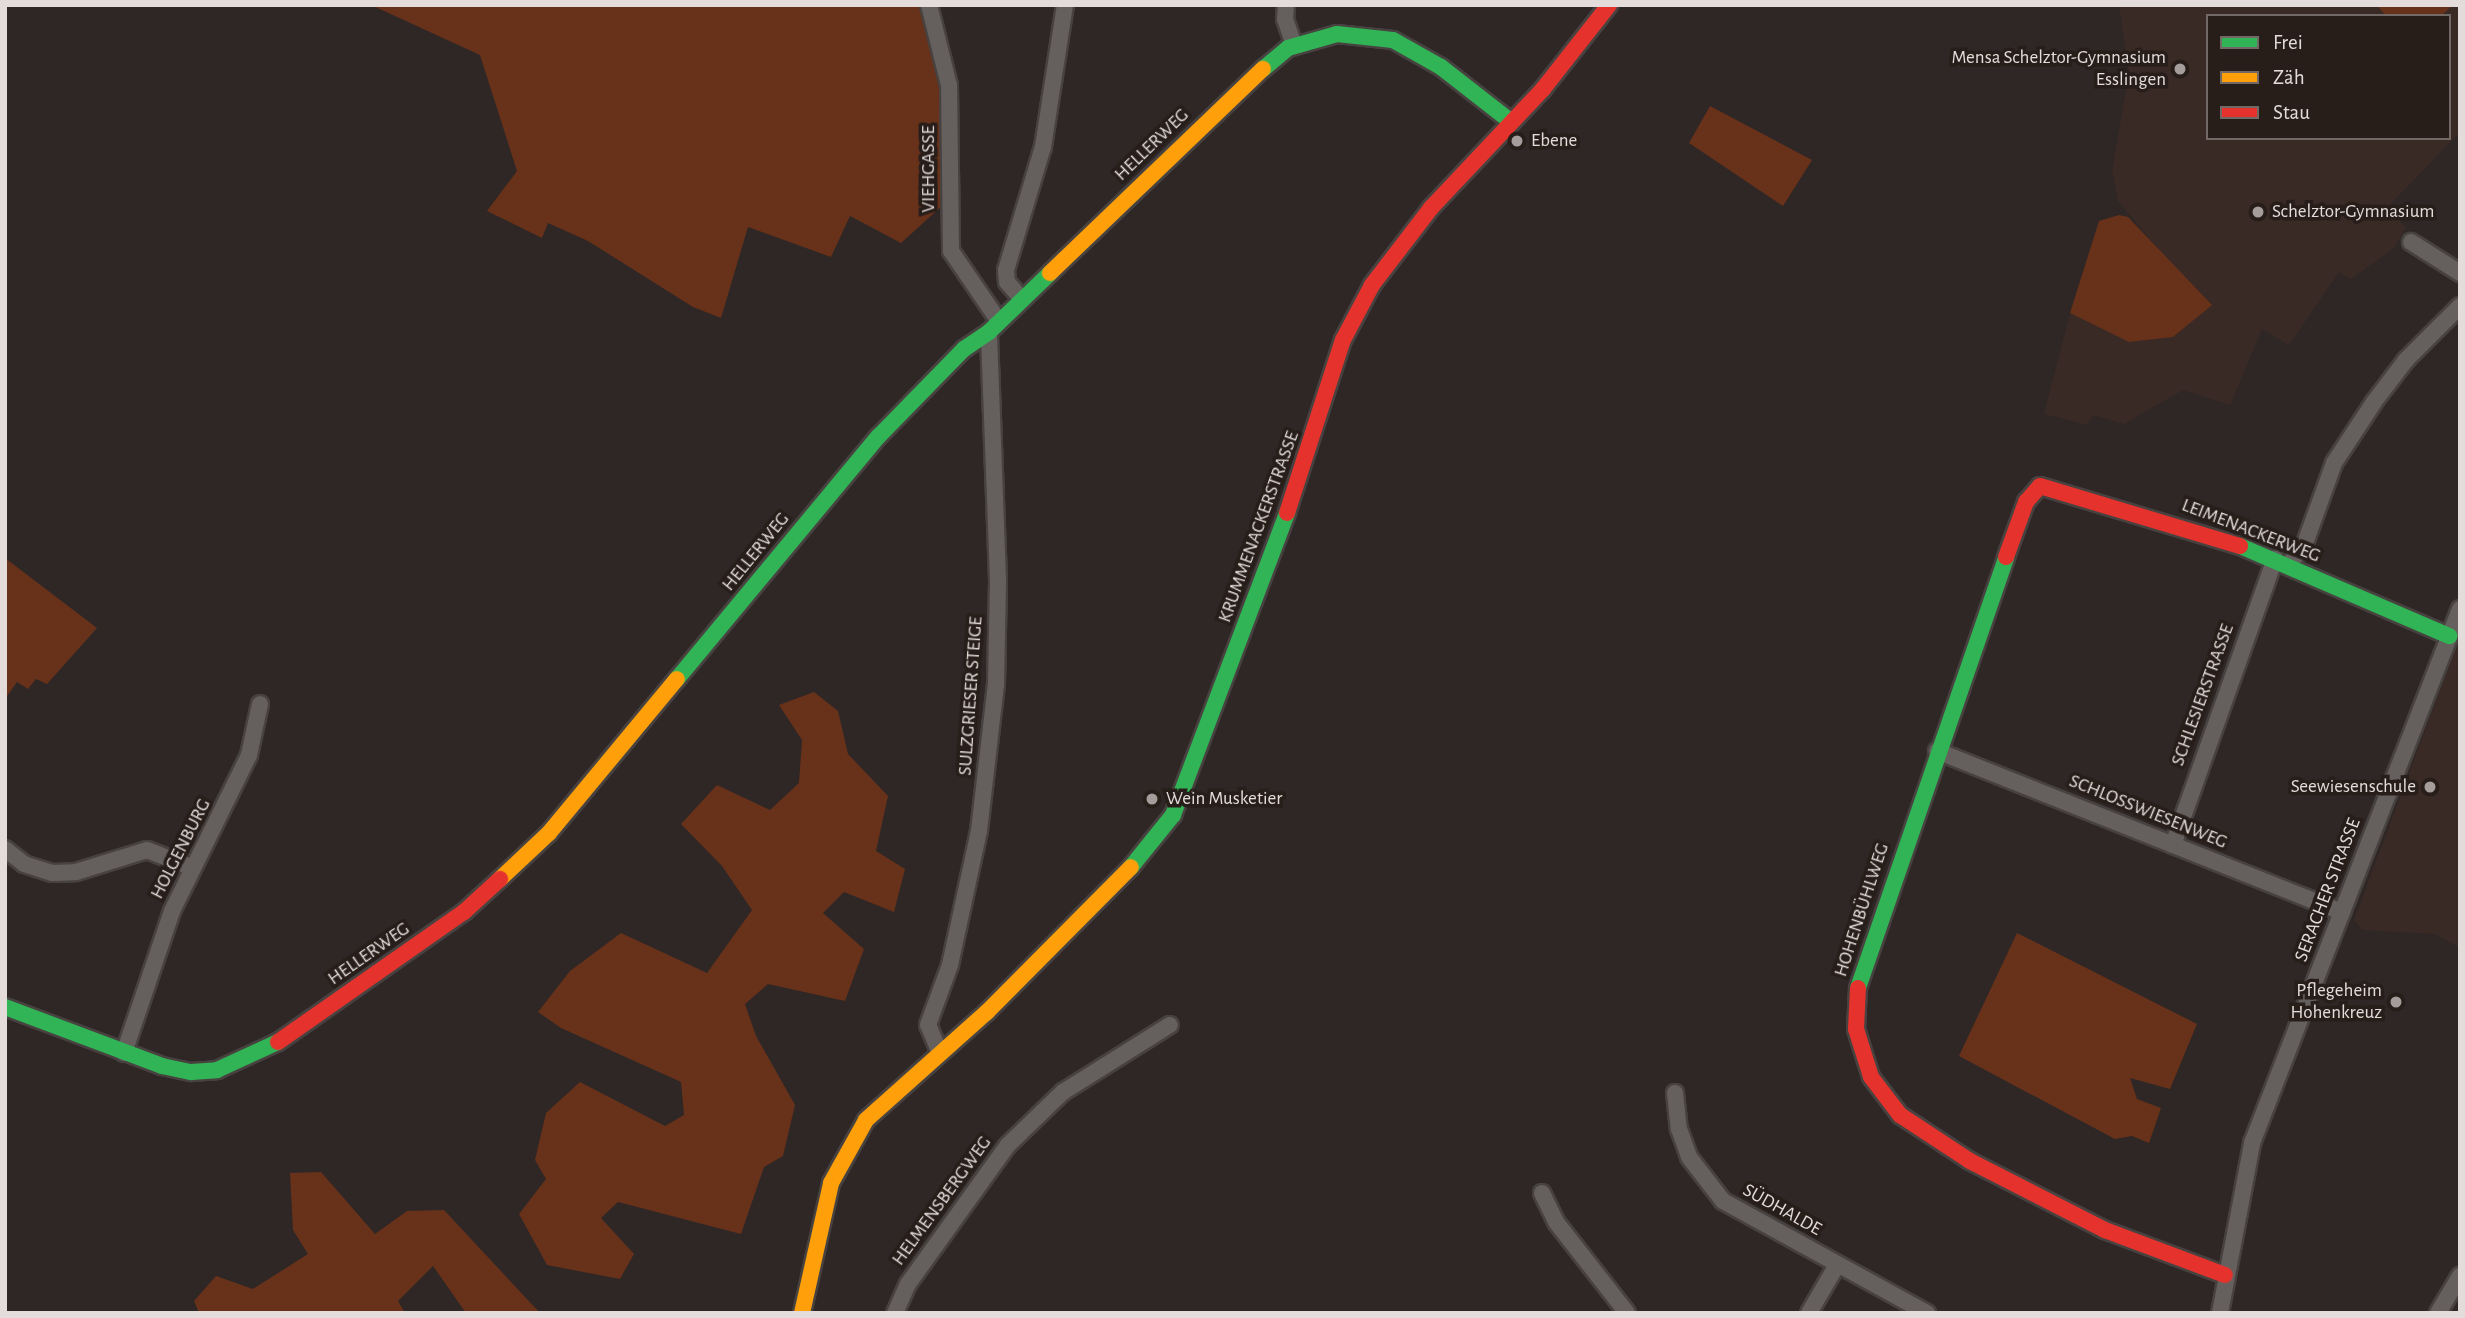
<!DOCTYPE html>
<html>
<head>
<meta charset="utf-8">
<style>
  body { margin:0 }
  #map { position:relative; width:2465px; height:1318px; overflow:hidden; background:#2e2726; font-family:"Alegreya Sans",sans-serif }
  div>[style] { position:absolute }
  .built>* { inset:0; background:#3a2a25 }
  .green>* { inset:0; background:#68311a }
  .roads { filter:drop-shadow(2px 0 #474240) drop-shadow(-2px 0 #474240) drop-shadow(0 2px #474240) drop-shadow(0 -2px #474240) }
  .street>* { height:16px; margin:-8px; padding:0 8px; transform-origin:8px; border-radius:8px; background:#65605e }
  .fast>* { height:16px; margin:-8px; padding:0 8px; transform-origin:8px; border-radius:8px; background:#30b455 }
  .slow>* { height:16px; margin:-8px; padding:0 8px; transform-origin:8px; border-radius:8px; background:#ff9f0a }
  .jam>* { height:16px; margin:-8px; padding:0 8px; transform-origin:8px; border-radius:8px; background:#e5322d }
  .dots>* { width:19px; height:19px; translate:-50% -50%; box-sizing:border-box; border:4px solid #271d19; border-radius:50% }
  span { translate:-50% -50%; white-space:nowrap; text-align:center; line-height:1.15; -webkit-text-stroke:7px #271d19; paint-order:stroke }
  .poi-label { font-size:19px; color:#e3dcda }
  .right { translate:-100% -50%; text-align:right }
  .left { translate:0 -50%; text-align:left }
  .street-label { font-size:19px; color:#e3dcda }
  .frame { position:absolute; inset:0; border:7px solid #e3dcda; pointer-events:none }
  .legend { position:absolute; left:2206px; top:14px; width:245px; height:126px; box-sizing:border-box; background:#271d19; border:2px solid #726966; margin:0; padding:9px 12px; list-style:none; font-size:21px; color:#e3dcda }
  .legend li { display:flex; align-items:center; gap:14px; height:35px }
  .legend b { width:35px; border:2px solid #726966 }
</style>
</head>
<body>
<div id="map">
  <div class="built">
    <i style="clip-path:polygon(evenodd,2119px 5px,2460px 5px,2460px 132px,2387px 208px,2406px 227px,2394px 248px,2351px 279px,2339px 272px,2289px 345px,2262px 329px,2230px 405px,2183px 390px,2124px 424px,2093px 415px,2087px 425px,2044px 414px,2070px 313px,2129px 342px,2173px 337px,2211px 305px,2179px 274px,2118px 201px,2112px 170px,2129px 73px,2119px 5px,2208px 16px,2449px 16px,2449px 138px,2208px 138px,2208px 16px)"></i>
    <i style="clip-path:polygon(2460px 637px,2460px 948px,2435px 934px,2362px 930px,2354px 920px)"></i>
  </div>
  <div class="green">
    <i style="clip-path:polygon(371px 5px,923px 5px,942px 73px,944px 204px,901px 243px,850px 216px,831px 257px,748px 227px,721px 318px,693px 307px,588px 241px,548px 223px,542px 238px,487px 211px,517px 171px,480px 55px)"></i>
    <i style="clip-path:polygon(2377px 5px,2453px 5px,2441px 16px,2386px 16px)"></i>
    <i style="clip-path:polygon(1710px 106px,1812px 160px,1783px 206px,1689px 143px)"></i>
    <i style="clip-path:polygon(2119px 215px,2128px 217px,2212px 305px,2173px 337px,2129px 342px,2070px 313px,2099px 221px)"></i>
    <i style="clip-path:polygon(5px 558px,97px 628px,47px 684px,36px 679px,28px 689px,17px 682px,5px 699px)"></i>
    <i style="clip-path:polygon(814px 692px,838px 711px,848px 754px,888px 796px,876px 851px,905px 869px,894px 912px,844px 892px,823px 913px,864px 949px,845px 1001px,768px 984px,745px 1004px,756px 1036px,795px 1105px,783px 1156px,764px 1167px,741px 1234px,618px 1202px,601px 1218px,634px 1254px,620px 1279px,547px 1265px,519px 1214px,546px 1179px,535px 1160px,546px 1113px,580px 1082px,665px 1126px,684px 1115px,681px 1082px,561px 1028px,538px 1012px,570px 971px,621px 933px,707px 973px,752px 910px,722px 866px,681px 824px,717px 785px,770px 810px,799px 783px,802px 740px,779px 705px)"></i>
    <i style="clip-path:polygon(2017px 933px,2197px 1024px,2170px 1089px,2130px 1078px,2137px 1099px,2161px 1108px,2149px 1143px,2132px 1136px,2115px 1139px,1959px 1056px)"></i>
    <i style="clip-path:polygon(321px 1172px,375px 1234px,407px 1211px,444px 1210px,540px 1313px,466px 1313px,433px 1266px,398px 1301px,405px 1313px,199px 1313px,194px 1301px,216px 1276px,253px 1289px,308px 1254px,293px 1230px,290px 1173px)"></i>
  </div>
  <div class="roads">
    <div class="street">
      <i style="left:929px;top:5px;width:82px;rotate:76deg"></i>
      <i style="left:949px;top:85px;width:166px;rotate:89.3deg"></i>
      <i style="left:951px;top:251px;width:83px;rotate:55.7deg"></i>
      <i style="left:1286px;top:5px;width:14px;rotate:94deg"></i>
      <i style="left:1285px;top:19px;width:28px;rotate:71deg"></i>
      <i style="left:2411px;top:242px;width:58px;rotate:32.3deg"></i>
      <i style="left:1021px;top:298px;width:21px;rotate:-131deg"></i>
      <i style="left:1007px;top:282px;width:12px;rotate:-95deg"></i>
      <i style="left:1006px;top:270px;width:128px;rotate:-73.3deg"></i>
      <i style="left:1043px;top:147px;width:144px;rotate:-81.2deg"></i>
      <i style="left:2288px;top:565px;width:25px;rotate:-50deg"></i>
      <i style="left:2304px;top:546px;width:88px;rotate:-70.1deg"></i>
      <i style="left:2334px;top:463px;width:73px;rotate:-56.7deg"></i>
      <i style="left:2374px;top:402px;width:53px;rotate:-52.7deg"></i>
      <i style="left:2406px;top:360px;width:76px;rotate:-45deg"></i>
      <i style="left:1937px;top:751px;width:436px;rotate:21.7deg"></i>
      <i style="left:2173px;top:845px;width:304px;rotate:-70.4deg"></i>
      <i style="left:5px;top:849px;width:24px;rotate:38deg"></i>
      <i style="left:24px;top:864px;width:29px;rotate:18deg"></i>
      <i style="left:52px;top:873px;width:24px;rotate:-2deg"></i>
      <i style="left:76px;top:872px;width:74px;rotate:-17.2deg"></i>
      <i style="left:147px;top:850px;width:47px;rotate:21.1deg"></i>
      <i style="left:124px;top:1053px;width:150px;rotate:-71.3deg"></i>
      <i style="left:172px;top:911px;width:174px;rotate:-63.7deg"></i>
      <i style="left:249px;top:755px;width:52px;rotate:-77.8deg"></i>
      <i style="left:940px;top:1053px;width:30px;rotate:-113deg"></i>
      <i style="left:928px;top:1025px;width:64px;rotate:-69.9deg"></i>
      <i style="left:950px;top:965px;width:137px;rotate:-77.8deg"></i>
      <i style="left:979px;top:831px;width:147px;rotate:-83.4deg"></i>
      <i style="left:996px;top:685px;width:105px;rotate:-88.9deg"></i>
      <i style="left:998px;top:580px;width:248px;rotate:-92.1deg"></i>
      <i style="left:1675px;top:1093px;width:36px;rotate:84deg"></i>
      <i style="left:1679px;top:1129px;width:30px;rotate:70deg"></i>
      <i style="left:1689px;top:1157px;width:56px;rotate:52.3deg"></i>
      <i style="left:1723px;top:1201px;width:233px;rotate:28.8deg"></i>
      <i style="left:1542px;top:1193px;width:32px;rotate:64deg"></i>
      <i style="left:1556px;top:1222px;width:115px;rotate:52deg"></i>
      <i style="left:895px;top:1313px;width:32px;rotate:-66deg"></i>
      <i style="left:908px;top:1284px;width:170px;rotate:-54.3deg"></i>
      <i style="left:1007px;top:1146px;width:78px;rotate:-44deg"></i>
      <i style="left:1063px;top:1092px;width:126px;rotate:-32.1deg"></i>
      <i style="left:1809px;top:1313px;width:56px;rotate:-59.7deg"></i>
      <i style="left:2220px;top:1313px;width:173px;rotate:-79.3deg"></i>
      <i style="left:2252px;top:1143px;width:573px;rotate:-68.72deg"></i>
      <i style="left:2438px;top:1313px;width:43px;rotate:-59.3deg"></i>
    </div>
    <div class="fast">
      <i style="left:1263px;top:69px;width:33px;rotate:-40deg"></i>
      <i style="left:1288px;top:48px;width:51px;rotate:-15.9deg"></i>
      <i style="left:1337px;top:34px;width:56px;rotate:6.1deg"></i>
      <i style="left:1393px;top:40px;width:55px;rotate:29.4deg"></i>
      <i style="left:1441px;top:67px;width:88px;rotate:38deg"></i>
      <i style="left:2240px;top:546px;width:228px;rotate:23.3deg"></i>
      <i style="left:677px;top:679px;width:315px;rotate:-50.3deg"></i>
      <i style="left:878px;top:437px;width:123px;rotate:-45.7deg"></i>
      <i style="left:964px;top:349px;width:30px;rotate:-34deg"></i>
      <i style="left:989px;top:332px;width:85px;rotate:-44deg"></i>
      <i style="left:1131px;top:867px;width:67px;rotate:-51.1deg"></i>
      <i style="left:1173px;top:815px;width:323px;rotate:-69.3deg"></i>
      <i style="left:1858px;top:988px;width:456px;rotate:-71deg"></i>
      <i style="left:5px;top:1007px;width:168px;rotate:20.6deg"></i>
      <i style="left:162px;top:1066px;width:30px;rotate:12deg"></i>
      <i style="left:191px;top:1072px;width:26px;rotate:-4deg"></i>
      <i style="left:217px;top:1070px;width:67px;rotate:-24.7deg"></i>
    </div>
    <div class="slow">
      <i style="left:1050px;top:273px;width:295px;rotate:-43.8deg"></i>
      <i style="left:500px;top:879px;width:67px;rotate:-43.2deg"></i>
      <i style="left:549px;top:833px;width:200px;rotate:-50.3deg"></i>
      <i style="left:802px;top:1313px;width:133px;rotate:-77.4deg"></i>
      <i style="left:831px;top:1183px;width:72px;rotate:-60.9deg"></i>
      <i style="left:866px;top:1120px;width:162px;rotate:-41.8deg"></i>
      <i style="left:987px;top:1012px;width:204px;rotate:-45.2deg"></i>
    </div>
    <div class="jam">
      <i style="left:1287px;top:513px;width:182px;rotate:-72.1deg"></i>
      <i style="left:1343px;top:340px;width:62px;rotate:-62.2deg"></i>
      <i style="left:1372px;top:285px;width:97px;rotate:-52.5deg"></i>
      <i style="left:1431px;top:208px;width:163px;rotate:-46.7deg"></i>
      <i style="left:1543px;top:89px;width:107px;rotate:-51.8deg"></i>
      <i style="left:2006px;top:557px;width:59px;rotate:-70deg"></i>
      <i style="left:2026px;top:502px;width:21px;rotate:-49deg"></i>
      <i style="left:2040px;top:486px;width:209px;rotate:16.7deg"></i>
      <i style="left:1858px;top:988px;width:41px;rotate:92.8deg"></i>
      <i style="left:1856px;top:1029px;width:50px;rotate:72.6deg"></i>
      <i style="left:1871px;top:1077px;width:48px;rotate:52.7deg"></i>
      <i style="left:1900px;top:1115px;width:84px;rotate:33.3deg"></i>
      <i style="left:1970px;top:1161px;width:152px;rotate:27.1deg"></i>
      <i style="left:2105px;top:1230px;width:128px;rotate:20.6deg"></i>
      <i style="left:278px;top:1042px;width:227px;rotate:-35deg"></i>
      <i style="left:464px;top:912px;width:49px;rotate:-42.5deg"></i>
    </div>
  </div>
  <div class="dots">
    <i style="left:2180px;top:69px;background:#a49d9b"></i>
    <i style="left:1517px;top:141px;background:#a49d9b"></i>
    <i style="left:2258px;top:212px;background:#a49d9b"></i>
    <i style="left:2430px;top:787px;background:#a49d9b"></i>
    <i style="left:1152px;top:799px;background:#a49d9b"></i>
    <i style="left:2396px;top:1002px;background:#a49d9b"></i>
  </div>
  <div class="poi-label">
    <span class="right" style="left:2166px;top:69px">Mensa Schelztor-Gymnasium<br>Esslingen</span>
    <span class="left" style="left:1531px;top:141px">Ebene</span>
    <span class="left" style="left:2272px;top:212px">Schelztor-Gymnasium</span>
    <span class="right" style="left:2416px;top:787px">Seewiesenschule</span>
    <span class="left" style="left:1166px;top:799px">Wein Musketier</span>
    <span class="right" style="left:2382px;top:1002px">Pflegeheim<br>Hohenkreuz</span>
  </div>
  <div class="street-label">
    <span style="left:1152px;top:145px;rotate:-44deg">HELLERWEG</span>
    <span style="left:929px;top:169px;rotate:-90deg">VIEHGASSE</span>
    <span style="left:1259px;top:527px;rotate:-70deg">KRUMMENACKERSTRASSE</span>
    <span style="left:2251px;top:531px;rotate:21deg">LEIMENACKERWEG</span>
    <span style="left:756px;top:552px;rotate:-51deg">HELLERWEG</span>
    <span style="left:2203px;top:695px;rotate:-70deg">SCHLESIERSTRASSE</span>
    <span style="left:971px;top:696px;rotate:-86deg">SULZGRIESER STEIGE</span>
    <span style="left:2148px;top:812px;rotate:22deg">SCHLOSSWIESENWEG</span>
    <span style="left:181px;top:849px;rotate:-63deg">HOLGENBURG</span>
    <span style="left:2328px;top:890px;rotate:-69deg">SERACHER STRASSE</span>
    <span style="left:1862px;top:910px;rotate:-72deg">HOHENBÜHLWEG</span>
    <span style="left:369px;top:954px;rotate:-35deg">HELLERWEG</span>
    <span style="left:942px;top:1201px;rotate:-54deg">HELMENSBERGWEG</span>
    <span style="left:1782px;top:1210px;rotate:29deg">SÜDHALDE</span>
  </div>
  <div class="frame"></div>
  <ul class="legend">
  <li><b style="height:9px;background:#30b455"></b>Frei</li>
  <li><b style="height:9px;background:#ff9f0a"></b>Zäh</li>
  <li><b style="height:9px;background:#e5322d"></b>Stau</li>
  </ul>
</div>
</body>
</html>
